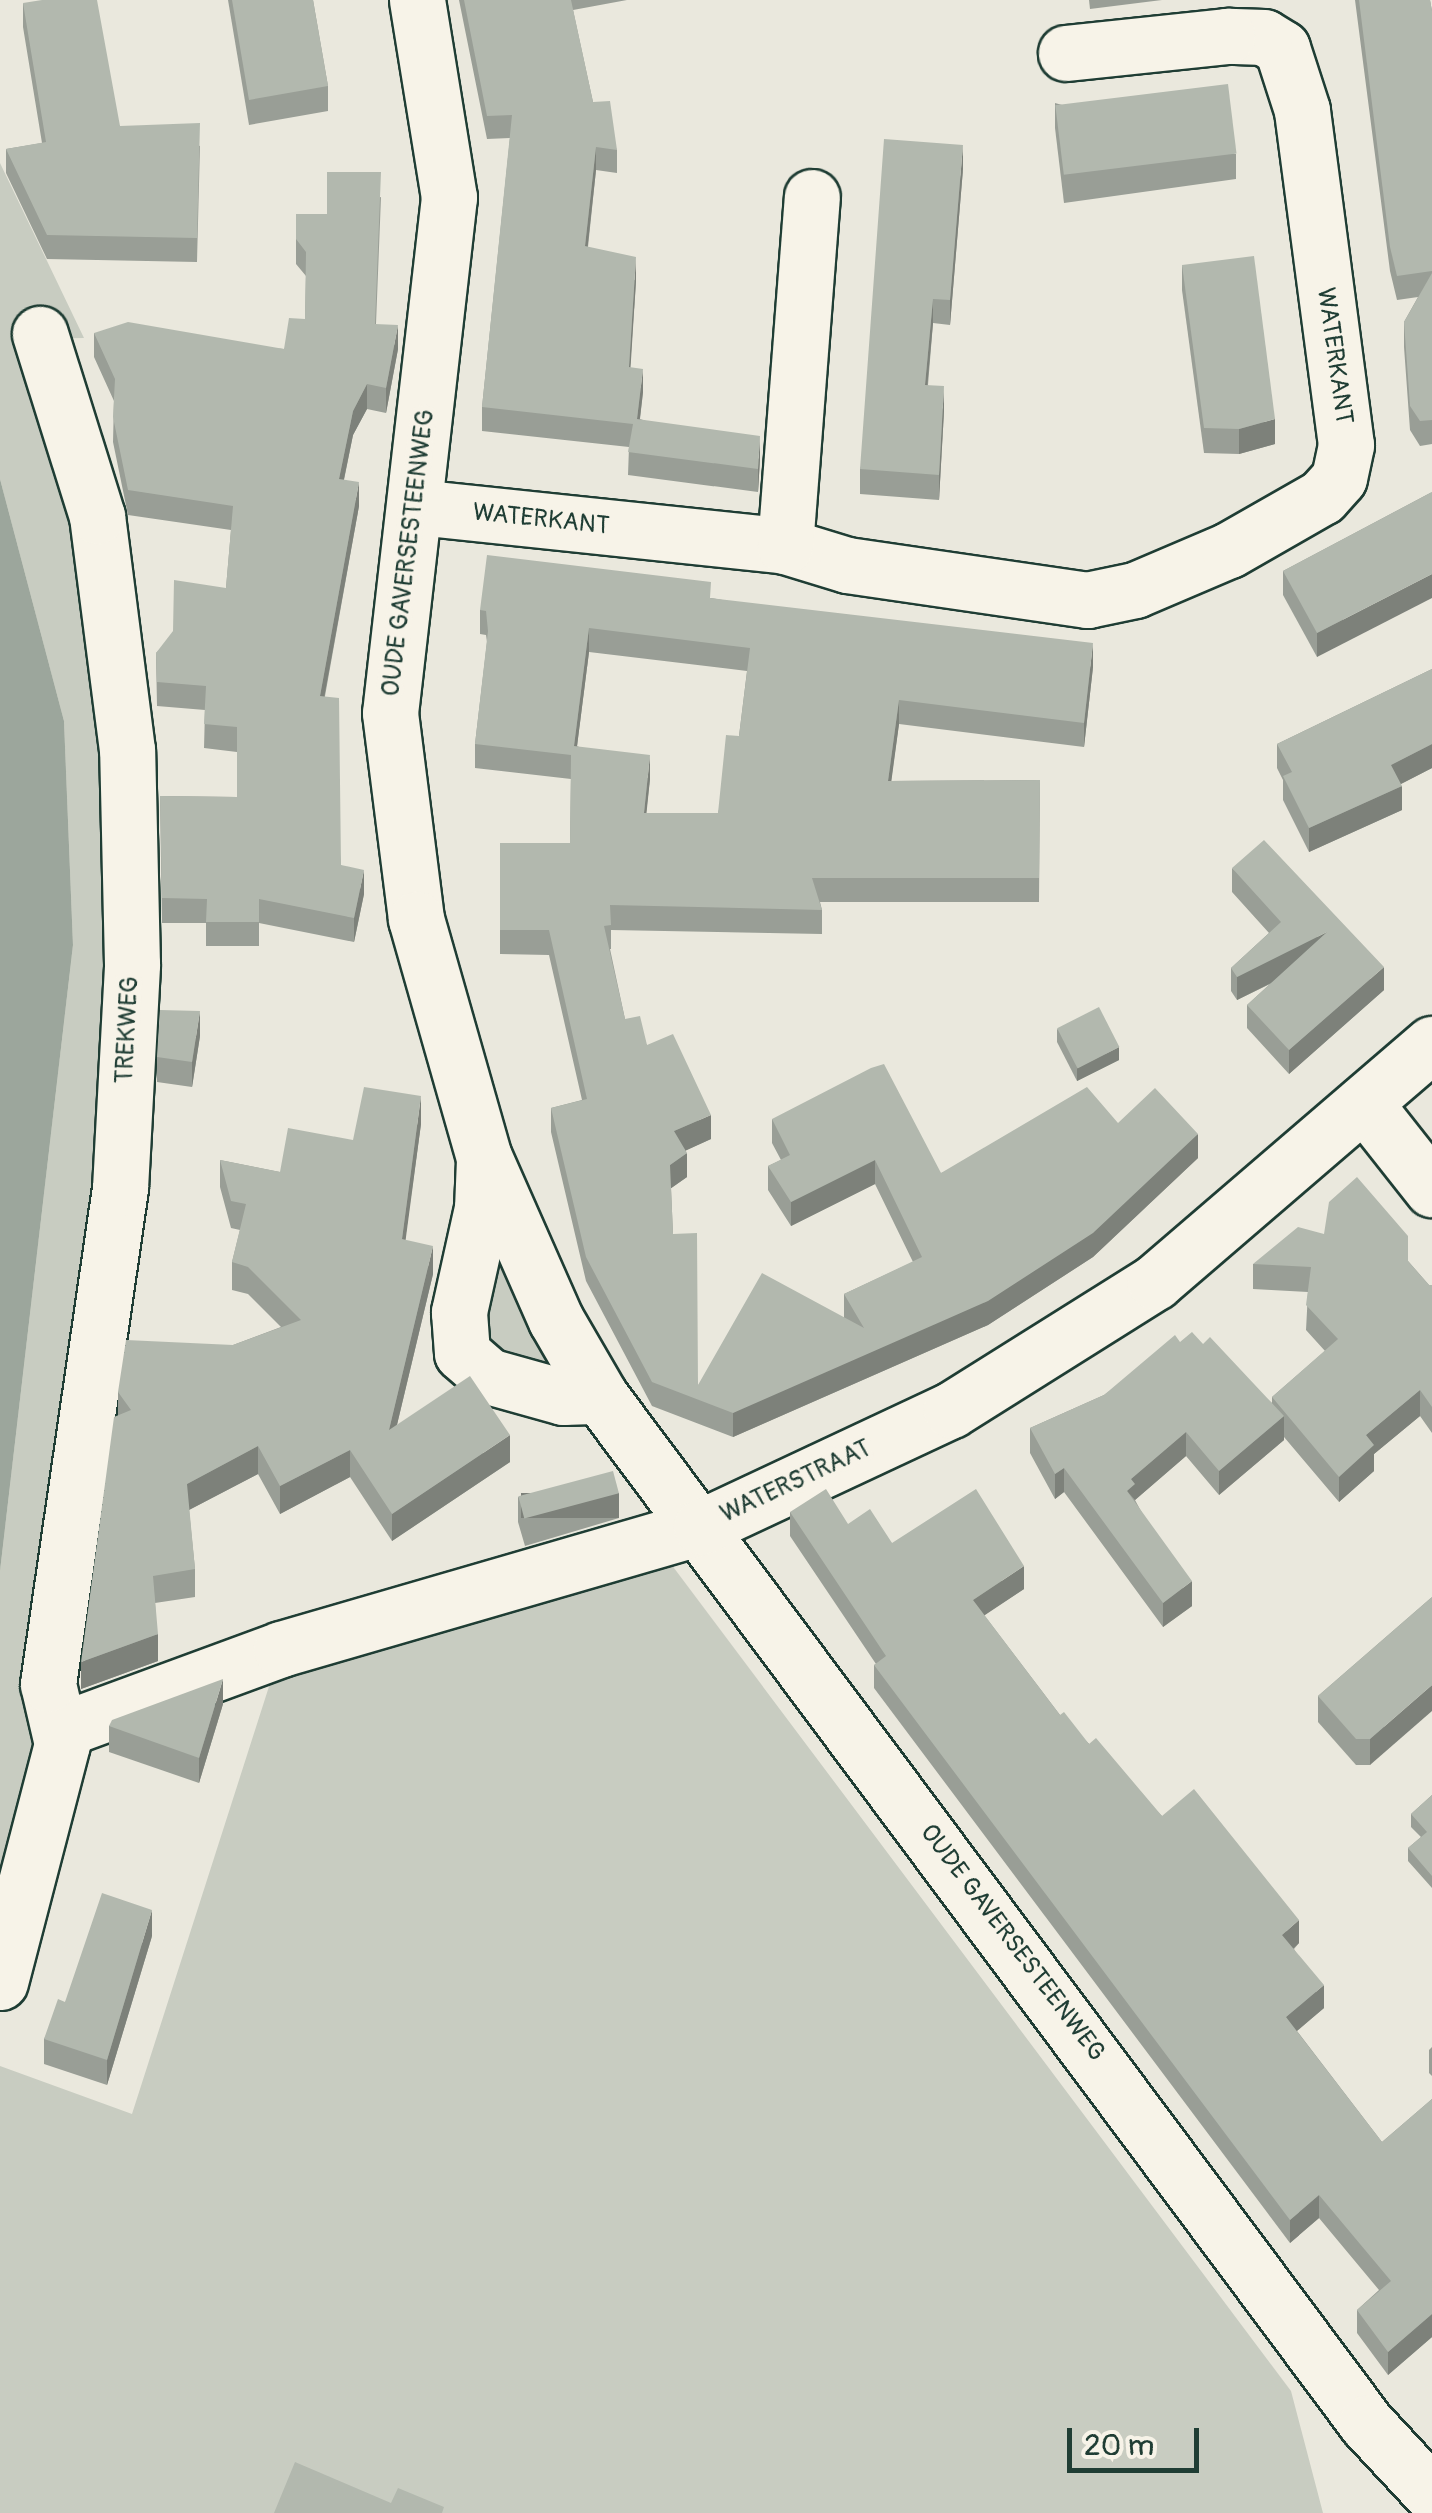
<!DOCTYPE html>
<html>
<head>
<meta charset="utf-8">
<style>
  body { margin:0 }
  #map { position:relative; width:1432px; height:2513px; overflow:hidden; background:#eae8dd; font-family:Pangolin,sans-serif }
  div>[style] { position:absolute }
  .green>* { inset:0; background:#c8ccc1 }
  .water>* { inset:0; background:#9ca69c }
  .roads { filter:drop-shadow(2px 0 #1f3d34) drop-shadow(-2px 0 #1f3d34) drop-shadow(0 2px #1f3d34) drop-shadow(0 -2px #1f3d34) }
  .minor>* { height:55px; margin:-27.5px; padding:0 27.5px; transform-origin:27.5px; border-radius:27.5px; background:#f7f3e8 }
  .wall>* { inset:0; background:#999e96 }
  .shaded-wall>* { inset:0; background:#7d817a; transform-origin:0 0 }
  .building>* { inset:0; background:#b2b8ae; transform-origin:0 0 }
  span { translate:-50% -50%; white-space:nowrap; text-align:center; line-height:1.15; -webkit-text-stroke:10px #f7f3e8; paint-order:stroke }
  .street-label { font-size:25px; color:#1f3d34 }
  .scale { position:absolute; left:1067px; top:2428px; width:132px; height:45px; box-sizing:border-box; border:5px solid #1f3d34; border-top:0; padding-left:12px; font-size:30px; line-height:35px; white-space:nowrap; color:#1f3d34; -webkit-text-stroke:8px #f7f3e8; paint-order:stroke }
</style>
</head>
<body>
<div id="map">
  <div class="green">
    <i style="clip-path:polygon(0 163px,84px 338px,28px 339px,86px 572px,114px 884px,91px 1309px,38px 1723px,0 1925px,0 1571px,73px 945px,64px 721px,0 479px)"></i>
    <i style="clip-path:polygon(500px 1253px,551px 1367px,507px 1365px,480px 1334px)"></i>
    <i style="clip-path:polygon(671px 1564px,1291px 2391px,1323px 2513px,0 2513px,0 2066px,132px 2114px,273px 1674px)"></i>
  </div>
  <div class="water">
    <i style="clip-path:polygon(0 479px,64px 721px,73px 945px,0 1571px)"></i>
  </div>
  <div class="roads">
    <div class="minor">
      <i style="left:417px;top:0;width:200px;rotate:80.8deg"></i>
      <i style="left:449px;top:197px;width:519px;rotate:96.52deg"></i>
      <i style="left:390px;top:713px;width:208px;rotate:82.8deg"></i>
      <i style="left:416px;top:919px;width:248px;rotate:74.1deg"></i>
      <i style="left:484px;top:1157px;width:178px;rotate:66.2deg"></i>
      <i style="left:556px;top:1320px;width:88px;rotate:59.9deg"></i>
      <i style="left:600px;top:1396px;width:1281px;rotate:53.28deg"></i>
      <i style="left:1366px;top:2423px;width:97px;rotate:47.1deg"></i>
      <i style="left:417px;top:507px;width:370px;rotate:6deg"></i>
      <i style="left:785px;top:546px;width:65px;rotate:17deg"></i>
      <i style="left:847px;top:565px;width:243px;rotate:8.3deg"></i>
      <i style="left:1087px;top:600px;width:49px;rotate:-11.8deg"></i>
      <i style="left:1135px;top:590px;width:102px;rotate:-23.1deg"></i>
      <i style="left:1229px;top:550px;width:107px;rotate:-29.7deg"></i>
      <i style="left:1322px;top:497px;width:25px;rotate:-48deg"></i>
      <i style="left:1339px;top:478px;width:34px;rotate:-78deg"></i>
      <i style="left:1346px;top:445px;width:338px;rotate:-97.5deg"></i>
      <i style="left:1302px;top:110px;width:65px;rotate:-107.9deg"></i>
      <i style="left:1282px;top:48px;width:21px;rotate:-149deg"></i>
      <i style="left:1264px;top:37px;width:37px;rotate:-178deg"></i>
      <i style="left:1227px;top:36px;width:162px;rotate:174deg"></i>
      <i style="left:785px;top:546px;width:350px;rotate:-85.6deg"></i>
      <i style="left:1364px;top:1103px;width:110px;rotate:51.7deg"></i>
      <i style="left:484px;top:1159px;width:49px;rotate:92.3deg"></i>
      <i style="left:482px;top:1208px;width:107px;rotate:102.5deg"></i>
      <i style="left:459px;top:1312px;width:41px;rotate:85.8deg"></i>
      <i style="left:462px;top:1353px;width:35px;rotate:41deg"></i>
      <i style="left:488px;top:1376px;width:78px;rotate:15.6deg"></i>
      <i style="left:563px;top:1397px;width:37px;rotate:-2deg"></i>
      <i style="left:61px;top:1730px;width:234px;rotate:-20.2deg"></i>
      <i style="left:281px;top:1649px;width:437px;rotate:-16.2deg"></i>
      <i style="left:701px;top:1527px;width:276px;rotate:-25.1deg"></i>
      <i style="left:951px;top:1410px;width:241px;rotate:-32.1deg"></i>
      <i style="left:1155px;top:1282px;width:365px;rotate:-40.7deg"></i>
      <i style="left:0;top:1982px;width:246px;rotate:-75.4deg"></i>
      <i style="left:62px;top:1744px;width:62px;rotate:-103.1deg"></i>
      <i style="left:48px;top:1684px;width:501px;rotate:-81.74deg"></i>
      <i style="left:120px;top:1188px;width:224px;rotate:-86.9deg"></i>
      <i style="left:132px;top:964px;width:214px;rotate:-91.3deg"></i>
      <i style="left:127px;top:750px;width:236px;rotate:-97.3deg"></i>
      <i style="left:97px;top:516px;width:191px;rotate:-107.4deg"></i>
    </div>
  </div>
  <div class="wall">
    <i style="clip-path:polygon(228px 0,313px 0,328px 86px,328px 111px,249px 125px)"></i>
    <i style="clip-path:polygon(459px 0,627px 0,573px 10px,593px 102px,617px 150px,617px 173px,596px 170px,588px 247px,636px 281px,630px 368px,643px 392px,640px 419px,760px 459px,758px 492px,628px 475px,629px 447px,482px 431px,482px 407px,510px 138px,487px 139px)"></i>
    <i style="clip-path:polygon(1089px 0,1162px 0,1090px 9px)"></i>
    <i style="clip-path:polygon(1355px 0,1430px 0,1432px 11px,1432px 444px,1420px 446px,1410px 430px,1404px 347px,1404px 322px,1418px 297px,1397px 300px,1390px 271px)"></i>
    <i style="clip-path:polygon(23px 3px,120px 126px,200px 146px,197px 262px,47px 259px,6px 173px,6px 149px,42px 143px,23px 27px)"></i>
    <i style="clip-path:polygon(1055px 103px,1236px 154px,1236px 179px,1064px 203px,1055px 128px)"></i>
    <i style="clip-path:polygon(963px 169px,950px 325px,933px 323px,928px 385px,944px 411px,939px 500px,860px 494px,860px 469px)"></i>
    <i style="clip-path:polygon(381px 197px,376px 324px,398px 349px,386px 413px,367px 409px,353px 435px,344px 480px,359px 506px,325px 696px,341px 865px,364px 894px,354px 942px,259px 923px,259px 946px,206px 946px,206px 923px,162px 923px,160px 796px,237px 797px,237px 752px,204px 748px,205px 710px,157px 706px,156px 653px,226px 588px,231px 530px,128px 515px,113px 442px,114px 401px,94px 357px,94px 333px,284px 349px,305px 319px,306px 276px,296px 264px,296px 214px,327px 214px)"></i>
    <i style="clip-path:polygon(1182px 265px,1275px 444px,1239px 454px,1204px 453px,1182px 290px)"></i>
    <i style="clip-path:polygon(1432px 492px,1317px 657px,1283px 595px,1283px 571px)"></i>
    <i style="clip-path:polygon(evenodd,711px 598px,1093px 667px,1084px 747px,899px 724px,891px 781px,1040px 780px,1039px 902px,820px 902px,822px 910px,822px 934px,611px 930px,611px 949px,610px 949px,625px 1019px,647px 1045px,711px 1139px,686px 1150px,687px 1177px,671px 1188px,673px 1234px,698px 1385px,844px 1317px,844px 1294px,913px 1262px,875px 1184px,791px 1226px,768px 1190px,768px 1166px,781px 1160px,772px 1143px,772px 1119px,941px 1173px,1118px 1123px,1198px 1158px,1093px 1257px,988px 1325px,733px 1437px,652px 1406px,586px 1281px,551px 1132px,551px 1108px,582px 1100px,549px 955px,500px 954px,500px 843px,570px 843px,571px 779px,475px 768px,475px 744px,487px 642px,486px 635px,480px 634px,480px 610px,711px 598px,589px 652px,747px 671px,739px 736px,718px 813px,646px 813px,650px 779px,577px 746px,589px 652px)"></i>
    <i style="clip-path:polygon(1432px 669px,1432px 768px,1401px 784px,1402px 810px,1309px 852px,1283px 800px,1283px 780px,1277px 768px,1277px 744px)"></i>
    <i style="clip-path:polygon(1232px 868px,1384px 990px,1289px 1074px,1247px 1028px,1247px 1005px,1270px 984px,1237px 1000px,1231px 991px,1231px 968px,1269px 933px,1232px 892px)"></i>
    <i style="clip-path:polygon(1057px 1029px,1119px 1060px,1077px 1081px,1057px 1042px)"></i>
    <i style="clip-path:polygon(200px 1036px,192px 1087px,157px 1082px,157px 1057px)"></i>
    <i style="clip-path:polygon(421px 1124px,405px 1240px,433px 1274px,397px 1425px,510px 1462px,392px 1541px,350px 1477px,280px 1514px,258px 1474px,189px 1510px,195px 1569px,195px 1597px,155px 1603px,158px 1661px,81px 1689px,118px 1415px,118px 1392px,233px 1345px,281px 1327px,248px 1294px,232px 1290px,232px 1262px,240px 1230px,231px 1228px,220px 1187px,220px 1160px,280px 1172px,353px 1140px)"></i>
    <i style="clip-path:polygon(1408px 1261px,1429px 1285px,1432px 1285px,1432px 1433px,1420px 1416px,1374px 1454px,1374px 1471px,1339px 1502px,1284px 1437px,1284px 1440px,1219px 1495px,1186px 1456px,1135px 1500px,1192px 1606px,1163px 1627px,1064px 1492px,1055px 1499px,1030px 1453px,1030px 1428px,1104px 1395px,1180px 1342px,1203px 1344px,1272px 1403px,1272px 1397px,1325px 1351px,1306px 1330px,1308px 1292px,1253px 1289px,1253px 1264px)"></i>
    <i style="clip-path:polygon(518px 1497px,619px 1518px,525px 1546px,518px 1522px)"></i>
    <i style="clip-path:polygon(790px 1512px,848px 1524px,892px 1543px,1024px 1589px,984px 1615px,1060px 1715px,1162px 1816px,1299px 1943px,1294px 1949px,1324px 2008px,1297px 2031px,1382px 2142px,1432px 2099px,1432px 2337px,1388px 2375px,1357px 2333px,1357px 2310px,1379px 2290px,1319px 2218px,1290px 2243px,874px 1688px,874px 1665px,876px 1664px,790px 1536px)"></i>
    <i style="clip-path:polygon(1432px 1597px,1370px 1765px,1356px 1765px,1318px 1722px,1318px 1696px)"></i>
    <i style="clip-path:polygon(223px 1704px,199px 1783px,109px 1752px,109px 1726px)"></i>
    <i style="clip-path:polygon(1432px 1795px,1432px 1888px,1408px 1861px,1408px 1848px,1421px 1837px,1411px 1827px,1411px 1814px)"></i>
    <i style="clip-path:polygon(152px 1936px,107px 2085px,44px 2064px,44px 2039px,65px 2002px)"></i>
    <i style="clip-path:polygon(1432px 2047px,1432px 2076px,1429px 2073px,1429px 2050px)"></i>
  </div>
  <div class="shaded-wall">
    <i style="clip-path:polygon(963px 145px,963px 169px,950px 325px,950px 300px)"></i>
    <i style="clip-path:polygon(596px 147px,596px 170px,585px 270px,585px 246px)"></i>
    <i style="clip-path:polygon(636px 257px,636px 281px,629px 391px,629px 367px)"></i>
    <i style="clip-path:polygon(933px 299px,933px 323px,925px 410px,925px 385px)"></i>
    <i style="clip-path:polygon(398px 325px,398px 349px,386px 413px,386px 388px)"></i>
    <i style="clip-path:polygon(643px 369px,643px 392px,637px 442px,637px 419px)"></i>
    <i style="clip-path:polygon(367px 384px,367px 409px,353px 435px,339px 503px,339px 479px,353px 411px)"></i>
    <i style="clip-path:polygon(944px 386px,944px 411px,939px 500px,939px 475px)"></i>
    <i style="clip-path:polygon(1275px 419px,1275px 444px,1239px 454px,1239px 429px)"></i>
    <i style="clip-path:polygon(760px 436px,760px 459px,758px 492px,758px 469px)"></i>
    <i style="clip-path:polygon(359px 482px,359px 506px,320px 720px,320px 696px)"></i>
    <i style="clip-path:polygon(1432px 574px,1432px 598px,1317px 657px,1317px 633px)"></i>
    <i style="clip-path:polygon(589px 628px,589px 652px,574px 770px,574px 746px)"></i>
    <i style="clip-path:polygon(1093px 643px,1093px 667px,1084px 747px,1084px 723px)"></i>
    <i style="clip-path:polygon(899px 700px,899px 724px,888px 806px,888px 781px)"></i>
    <i style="clip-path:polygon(1432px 744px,1432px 768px,1391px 789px,1391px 765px)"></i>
    <i style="clip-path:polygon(650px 755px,650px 779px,644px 837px,644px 813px)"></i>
    <i style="clip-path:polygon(1402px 786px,1402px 810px,1309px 852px,1309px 828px)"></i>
    <i style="clip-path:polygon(364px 870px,364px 894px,354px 942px,354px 918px)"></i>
    <i style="clip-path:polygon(1327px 932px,1327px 955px,1237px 1000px,1237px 977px)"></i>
    <i style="clip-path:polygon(1384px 967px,1384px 990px,1289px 1074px,1289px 1050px)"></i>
    <i style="clip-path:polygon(200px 1011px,200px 1036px,192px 1087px,192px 1062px)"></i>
    <i style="clip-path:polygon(1119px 1047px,1119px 1060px,1077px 1081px,1077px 1068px)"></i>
    <i style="clip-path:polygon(421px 1096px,421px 1124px,402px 1267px,402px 1239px)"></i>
    <i style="clip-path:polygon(711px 1115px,711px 1139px,674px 1156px,674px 1131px)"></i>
    <i style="clip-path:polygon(1198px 1134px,1198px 1158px,1093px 1257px,988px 1325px,733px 1437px,733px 1413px)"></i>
    <i style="clip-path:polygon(687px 1153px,687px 1177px,670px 1189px,670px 1165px)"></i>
    <i style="clip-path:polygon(875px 1160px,875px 1184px,791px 1226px,791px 1202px)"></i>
    <i style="clip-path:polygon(433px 1246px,433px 1274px,389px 1458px,389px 1430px)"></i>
    <i style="clip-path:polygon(1420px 1390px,1420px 1416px,1374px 1454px,1374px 1471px,1339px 1502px,1339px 1477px,1366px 1435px)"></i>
    <i style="clip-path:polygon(1284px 1416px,1284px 1440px,1219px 1495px,1219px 1471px)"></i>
    <i style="clip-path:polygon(1186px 1432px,1186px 1456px,1135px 1500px,1127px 1491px,1131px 1479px)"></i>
    <i style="clip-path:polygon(510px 1435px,510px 1462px,392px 1541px,392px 1514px)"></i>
    <i style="clip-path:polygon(258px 1446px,258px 1474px,187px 1511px,187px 1484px)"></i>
    <i style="clip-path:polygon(350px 1450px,350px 1477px,280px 1514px,280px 1486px)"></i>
    <i style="clip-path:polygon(1064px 1468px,1064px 1492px,1055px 1499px,1055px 1474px)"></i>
    <i style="left:619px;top:1493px;width:25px;height:98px;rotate:90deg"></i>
    <i style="clip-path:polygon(1024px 1566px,1024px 1589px,973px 1623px,973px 1600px)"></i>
    <i style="clip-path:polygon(1192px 1581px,1192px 1606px,1163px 1627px,1163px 1603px)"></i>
    <i style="clip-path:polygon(158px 1634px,158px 1661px,81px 1689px,81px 1662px)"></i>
    <i style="clip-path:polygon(223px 1679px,223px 1704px,199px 1783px,199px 1758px)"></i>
    <i style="clip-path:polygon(1432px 1685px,1432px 1711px,1370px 1765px,1370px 1739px)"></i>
    <i style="clip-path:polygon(152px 1910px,152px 1936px,107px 2085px,107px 2060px)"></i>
    <i style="clip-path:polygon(1299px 1920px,1299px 1943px,1282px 1959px,1282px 1935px)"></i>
    <i style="clip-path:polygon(1324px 1985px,1324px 2008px,1286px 2040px,1286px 2017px)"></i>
    <i style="clip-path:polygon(1319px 2195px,1319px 2218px,1290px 2243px,1290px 2220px)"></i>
    <i style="clip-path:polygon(1432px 2314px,1432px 2337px,1388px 2375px,1388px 2352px)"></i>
  </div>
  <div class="building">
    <i style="clip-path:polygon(42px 0,97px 0,120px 126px,200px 123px,197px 238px,47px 235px,6px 149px,46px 142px,23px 3px)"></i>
    <i style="clip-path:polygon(232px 0,313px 0,328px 86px,249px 100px)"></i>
    <i style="clip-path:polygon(464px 0,571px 0,593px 102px,610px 101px,617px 150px,596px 147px,585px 246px,636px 257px,629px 367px,643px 369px,637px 419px,760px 436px,758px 469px,628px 452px,633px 424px,482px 407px,512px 115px,487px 116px)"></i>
    <i style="clip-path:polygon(1359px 0,1430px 0,1432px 11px,1432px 271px,1397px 276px,1390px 247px)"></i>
    <i style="left:1228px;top:84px;width:70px;height:174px;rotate:83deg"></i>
    <i style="clip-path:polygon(884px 139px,963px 145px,950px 300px,933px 299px,925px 385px,944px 386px,939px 475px,860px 469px)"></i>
    <i style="clip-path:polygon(327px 172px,381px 172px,375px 324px,398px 325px,386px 388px,367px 384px,353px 411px,339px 479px,359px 482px,320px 696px,339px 698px,341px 865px,364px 870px,354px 918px,259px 899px,259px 922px,206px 922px,207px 899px,162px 898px,160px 796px,237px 797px,237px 727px,204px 724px,206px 686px,157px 682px,156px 653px,173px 631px,174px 580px,226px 588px,233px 506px,128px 490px,113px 417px,115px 379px,94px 333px,128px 322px,284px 349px,289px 318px,305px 319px,306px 252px,296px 239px,296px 214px,327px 214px)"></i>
    <i style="clip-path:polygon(1254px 256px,1275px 419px,1239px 429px,1204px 428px,1182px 265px)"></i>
    <i style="clip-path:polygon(1432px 273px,1432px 420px,1420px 421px,1410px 406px,1404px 322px)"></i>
    <i style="clip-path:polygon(1432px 492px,1432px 574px,1317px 633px,1283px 571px)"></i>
    <i style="clip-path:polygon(evenodd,487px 555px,711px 582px,710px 598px,1093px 643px,1084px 723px,899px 700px,888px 781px,1040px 780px,1039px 878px,812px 878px,822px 910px,610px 905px,611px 925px,604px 926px,625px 1019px,640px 1016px,647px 1045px,673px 1034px,711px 1115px,674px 1131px,687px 1153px,670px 1165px,673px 1234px,697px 1233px,698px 1385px,762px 1273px,864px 1328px,844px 1294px,922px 1257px,875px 1160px,791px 1202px,768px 1166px,790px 1155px,772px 1119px,871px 1068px,884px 1064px,941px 1173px,1087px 1087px,1118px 1123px,1155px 1088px,1198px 1134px,1093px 1233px,988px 1301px,733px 1413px,652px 1382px,586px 1257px,551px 1108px,587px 1099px,549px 930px,500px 930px,500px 843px,570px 843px,571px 755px,475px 744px,488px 631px,486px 611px,480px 610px,487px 555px,589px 628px,750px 648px,739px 736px,726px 735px,718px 813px,644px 813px,650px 755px,574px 746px,589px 628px)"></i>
    <i style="clip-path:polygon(1432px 669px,1432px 744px,1391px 765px,1402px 786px,1309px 828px,1283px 776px,1292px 772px,1277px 744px)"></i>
    <i style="clip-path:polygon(1264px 840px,1384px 967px,1289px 1050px,1247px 1005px,1327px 932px,1237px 977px,1231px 968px,1281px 922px,1232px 868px)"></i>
    <i style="left:1099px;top:1007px;width:45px;height:47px;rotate:63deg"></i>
    <i style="clip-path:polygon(160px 1010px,200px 1011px,192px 1062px,157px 1057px)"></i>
    <i style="clip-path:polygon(364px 1087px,421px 1096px,402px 1239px,433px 1246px,389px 1430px,470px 1376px,510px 1435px,392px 1514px,350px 1450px,280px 1486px,258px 1446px,187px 1484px,195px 1569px,153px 1576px,158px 1634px,81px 1662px,114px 1417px,131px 1410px,118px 1392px,126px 1340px,233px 1345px,301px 1320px,248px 1267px,232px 1262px,246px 1204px,231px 1201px,220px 1160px,280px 1172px,288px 1128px,353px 1140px)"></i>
    <i style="clip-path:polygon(1357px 1177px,1408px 1236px,1408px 1261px,1429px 1285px,1432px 1285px,1432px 1407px,1420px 1390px,1366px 1435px,1374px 1445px,1339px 1477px,1272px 1397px,1338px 1339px,1306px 1305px,1311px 1267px,1253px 1264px,1298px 1227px,1324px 1234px,1329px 1202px)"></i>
    <i style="clip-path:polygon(1192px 1332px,1203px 1344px,1210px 1337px,1284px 1416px,1219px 1471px,1186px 1432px,1131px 1479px,1135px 1484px,1127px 1491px,1192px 1581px,1163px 1603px,1064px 1468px,1055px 1474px,1030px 1428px,1104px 1395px,1175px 1335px,1180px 1342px)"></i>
    <i style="left:613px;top:1471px;width:23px;height:98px;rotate:75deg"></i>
    <i style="clip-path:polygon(826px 1489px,848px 1524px,870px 1509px,892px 1543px,976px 1489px,1024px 1566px,973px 1600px,1060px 1715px,1064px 1712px,1089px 1744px,1096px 1738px,1162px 1816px,1194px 1789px,1299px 1920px,1282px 1935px,1324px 1985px,1286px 2017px,1382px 2142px,1432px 2099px,1432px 2314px,1388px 2352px,1357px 2310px,1391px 2281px,1319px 2195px,1290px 2220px,874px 1665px,886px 1656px,790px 1512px)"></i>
    <i style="clip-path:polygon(1432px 1597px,1432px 1685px,1370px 1739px,1356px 1739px,1318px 1696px)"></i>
    <i style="clip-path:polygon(223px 1679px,199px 1758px,109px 1726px,112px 1720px)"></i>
    <i style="clip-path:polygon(1432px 1795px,1432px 1876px,1408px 1848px,1427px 1832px,1411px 1814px)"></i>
    <i style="clip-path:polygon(102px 1893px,152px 1910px,107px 2060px,44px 2039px,58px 1999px,65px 2002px)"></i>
    <i style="clip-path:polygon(295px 2462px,391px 2503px,398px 2488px,444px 2507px,442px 2513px,274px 2513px)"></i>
  </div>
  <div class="street-label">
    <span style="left:1334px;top:356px;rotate:82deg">WATERKANT</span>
    <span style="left:541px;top:520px;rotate:6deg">WATERKANT</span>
    <span style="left:409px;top:553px;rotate:-83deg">OUDE GAVERSESTEENWEG</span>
    <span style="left:128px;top:1030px;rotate:-87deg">TREKWEG</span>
    <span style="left:796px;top:1482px;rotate:-25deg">WATERSTRAAT</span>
    <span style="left:1012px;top:1943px;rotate:53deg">OUDE GAVERSESTEENWEG</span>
  </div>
  <div class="scale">20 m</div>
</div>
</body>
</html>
